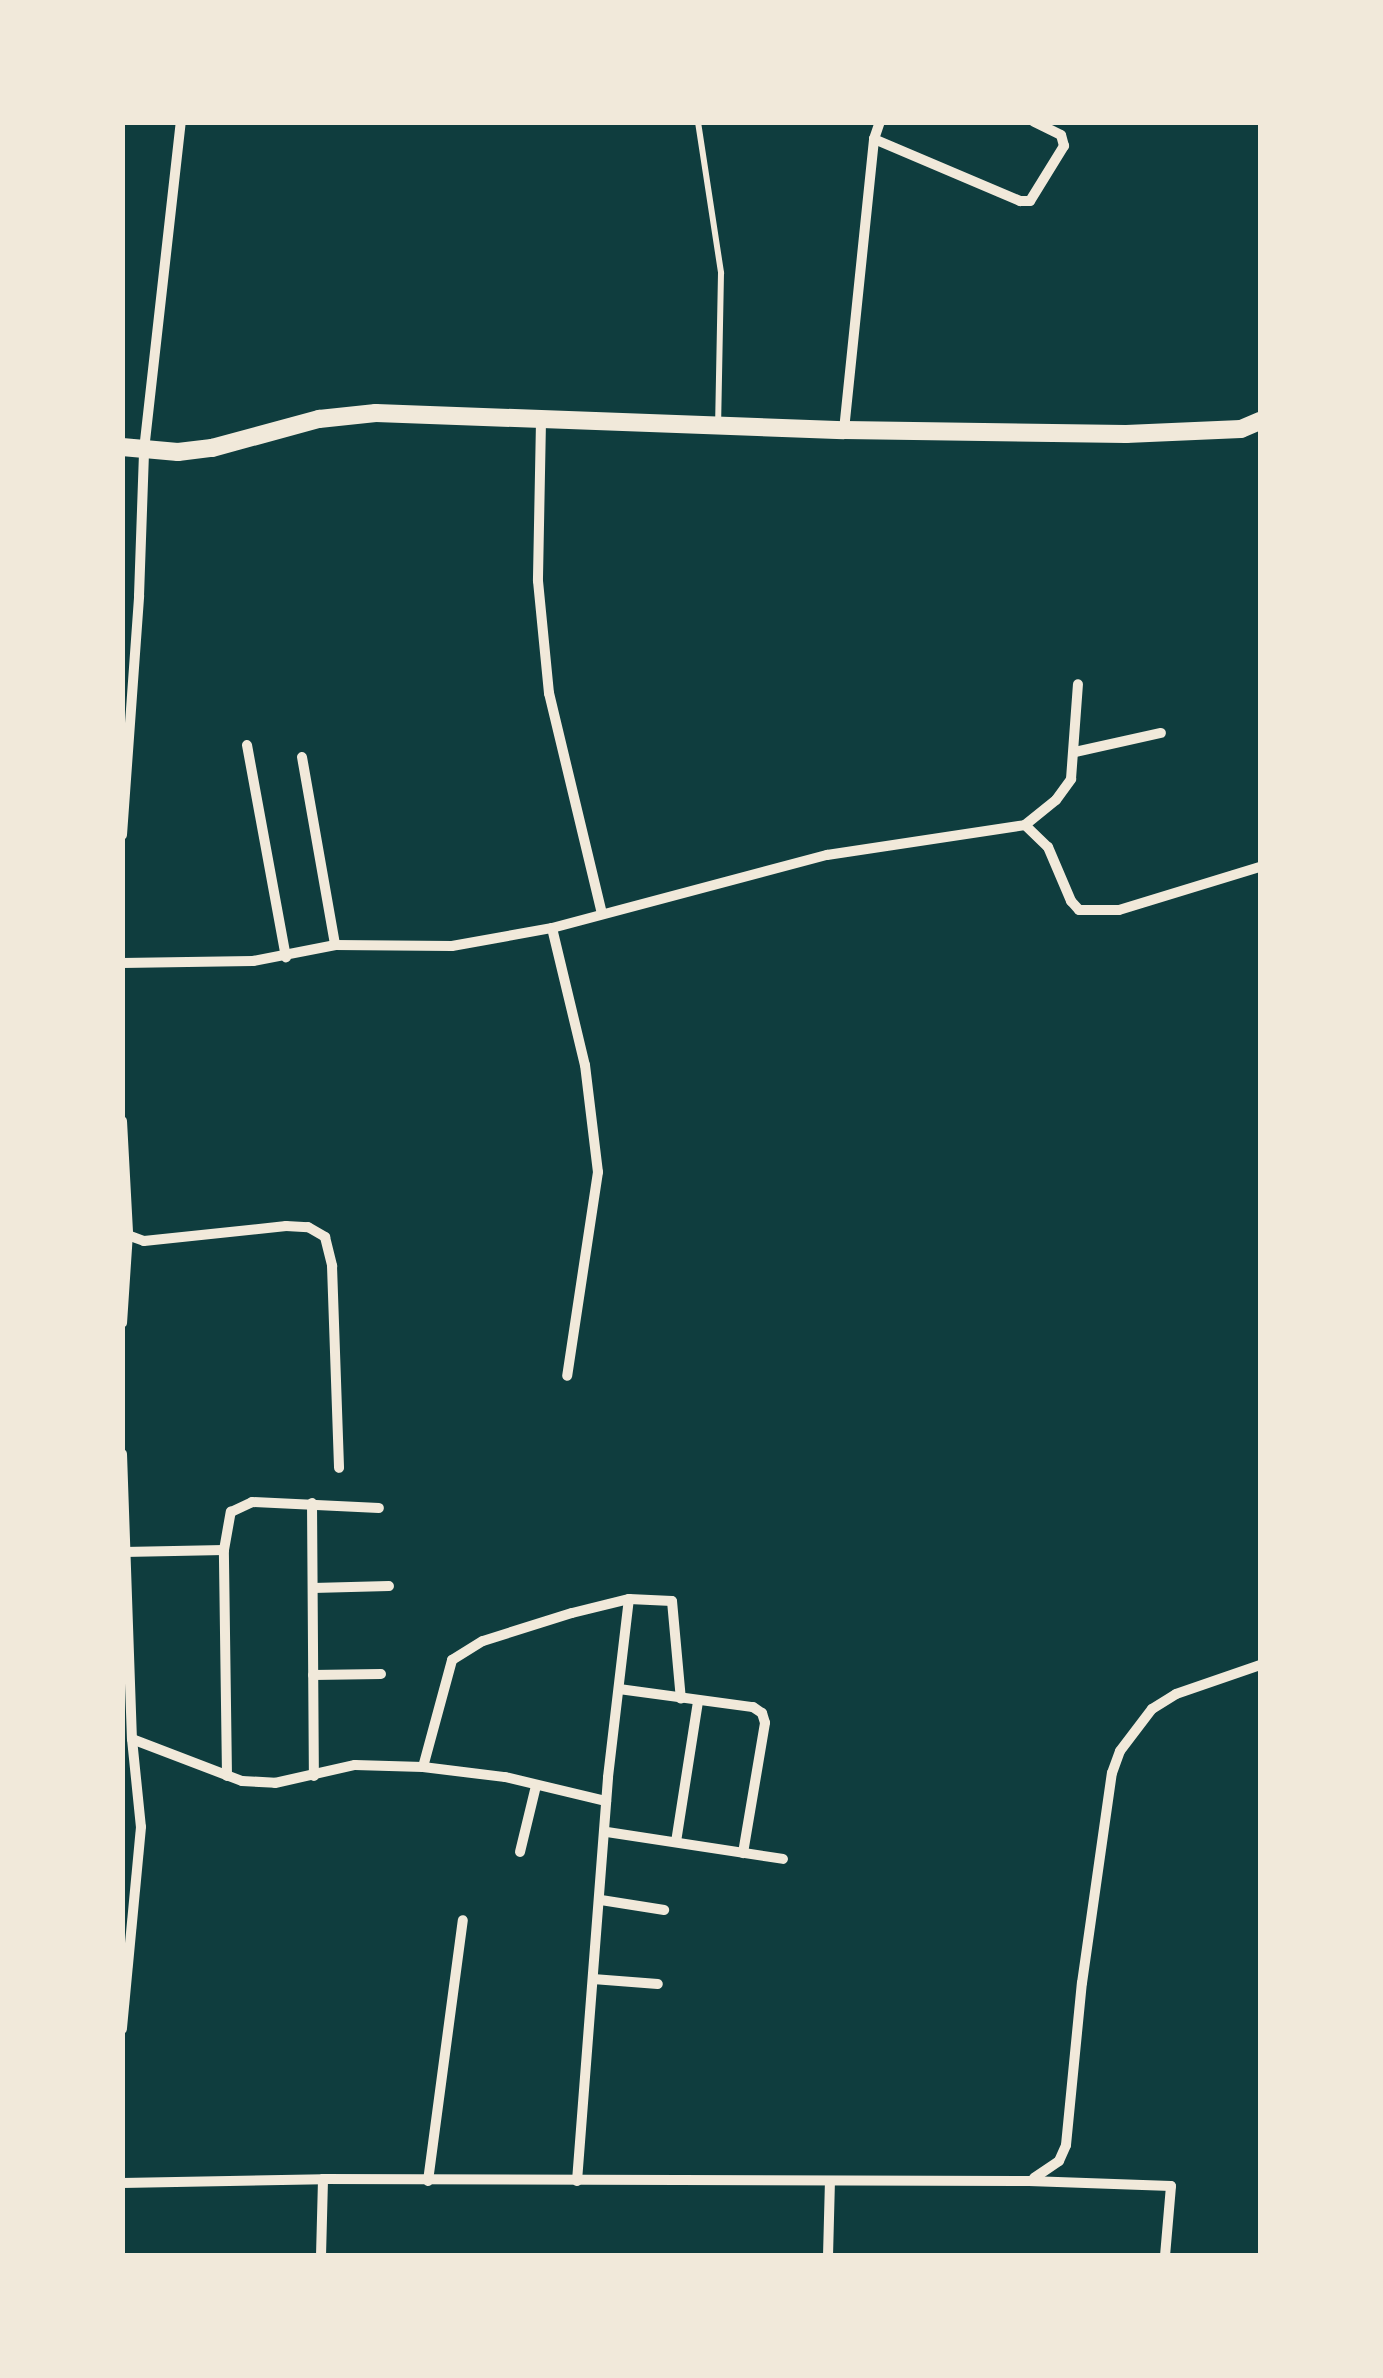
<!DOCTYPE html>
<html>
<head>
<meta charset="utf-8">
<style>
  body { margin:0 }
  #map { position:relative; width:1383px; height:2378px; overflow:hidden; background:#0f3d3e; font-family:"Golos Text",sans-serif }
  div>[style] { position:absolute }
  .service>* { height:6px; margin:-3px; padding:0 3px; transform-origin:3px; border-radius:3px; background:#f1e9da }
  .minor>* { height:10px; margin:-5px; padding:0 5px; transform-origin:5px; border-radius:5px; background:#f1e9da }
  .secondary>* { height:18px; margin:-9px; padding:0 9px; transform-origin:9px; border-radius:9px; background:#f1e9da }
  span { translate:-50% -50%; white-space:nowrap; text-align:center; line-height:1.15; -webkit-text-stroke:8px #f1e9da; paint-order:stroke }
  .frame { position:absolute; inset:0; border:125px solid #f1e9da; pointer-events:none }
</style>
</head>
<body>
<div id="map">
  <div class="service">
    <i style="left:698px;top:122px;width:153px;rotate:81.3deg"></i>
    <i style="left:721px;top:273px;width:150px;rotate:91.1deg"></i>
  </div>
  <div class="minor">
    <i style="left:874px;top:139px;width:159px;rotate:23deg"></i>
    <i style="left:1020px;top:201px;width:10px"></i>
    <i style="left:1030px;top:201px;width:65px;rotate:-58.3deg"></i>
    <i style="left:1064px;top:146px;width:11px;rotate:-105deg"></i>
    <i style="left:1061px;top:135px;width:30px;rotate:-154deg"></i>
    <i style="left:541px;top:421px;width:160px;rotate:91.1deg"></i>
    <i style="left:538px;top:581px;width:113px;rotate:84.4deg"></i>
    <i style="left:549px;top:693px;width:227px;rotate:76.5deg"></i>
    <i style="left:844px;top:430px;width:293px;rotate:-84.1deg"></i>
    <i style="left:874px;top:139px;width:18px;rotate:-71deg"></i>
    <i style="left:247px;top:745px;width:216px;rotate:79.6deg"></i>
    <i style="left:1075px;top:752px;width:88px;rotate:-12.5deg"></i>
    <i style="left:302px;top:757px;width:191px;rotate:80deg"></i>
    <i style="left:1025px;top:825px;width:40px;rotate:-39deg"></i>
    <i style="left:1056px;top:800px;width:26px;rotate:-54deg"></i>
    <i style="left:1071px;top:779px;width:95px;rotate:-85.8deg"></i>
    <i style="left:122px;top:835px;width:240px;rotate:-85.9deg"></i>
    <i style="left:139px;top:596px;width:146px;rotate:-88deg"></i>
    <i style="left:144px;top:450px;width:330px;rotate:-83.6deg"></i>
    <i style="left:552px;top:928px;width:141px;rotate:76.5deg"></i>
    <i style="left:585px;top:1065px;width:108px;rotate:83.1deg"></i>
    <i style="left:598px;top:1172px;width:206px;rotate:98.6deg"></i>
    <i style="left:122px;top:963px;width:131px;rotate:-0.9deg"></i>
    <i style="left:253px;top:961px;width:84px;rotate:-11deg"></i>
    <i style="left:335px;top:945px;width:117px;rotate:0.5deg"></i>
    <i style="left:452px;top:946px;width:102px;rotate:-10.2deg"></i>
    <i style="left:552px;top:928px;width:285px;rotate:-14.9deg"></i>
    <i style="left:827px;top:855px;width:200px;rotate:-8.6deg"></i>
    <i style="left:1025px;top:825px;width:32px;rotate:44deg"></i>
    <i style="left:1048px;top:847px;width:59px;rotate:66.9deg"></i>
    <i style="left:1071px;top:901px;width:12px;rotate:48deg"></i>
    <i style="left:1079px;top:910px;width:40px"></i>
    <i style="left:1119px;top:910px;width:147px;rotate:-17deg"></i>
    <i style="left:122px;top:1121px;width:112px;rotate:86.9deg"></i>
    <i style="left:128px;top:1233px;width:90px;rotate:93.8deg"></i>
    <i style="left:122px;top:1233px;width:23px;rotate:20deg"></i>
    <i style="left:144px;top:1241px;width:143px;rotate:-6deg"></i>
    <i style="left:286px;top:1226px;width:22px;rotate:3deg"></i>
    <i style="left:308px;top:1227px;width:20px;rotate:30deg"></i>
    <i style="left:325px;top:1237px;width:30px;rotate:76deg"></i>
    <i style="left:332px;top:1266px;width:202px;rotate:88deg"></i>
    <i style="left:122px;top:1454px;width:285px;rotate:88deg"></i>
    <i style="left:132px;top:1739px;width:88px;rotate:84.2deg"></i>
    <i style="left:141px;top:1827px;width:203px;rotate:95.4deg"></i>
    <i style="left:312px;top:1503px;width:273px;rotate:89.6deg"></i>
    <i style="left:124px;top:1552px;width:100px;rotate:-1.1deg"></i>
    <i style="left:313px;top:1588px;width:76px;rotate:-1.5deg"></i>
    <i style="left:313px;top:1675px;width:68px;rotate:-0.8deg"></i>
    <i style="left:619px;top:1689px;width:135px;rotate:7.7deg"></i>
    <i style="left:753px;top:1707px;width:11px;rotate:34deg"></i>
    <i style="left:762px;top:1713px;width:10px;rotate:73deg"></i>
    <i style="left:765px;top:1723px;width:132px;rotate:99.6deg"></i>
    <i style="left:132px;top:1739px;width:118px;rotate:20.9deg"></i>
    <i style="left:242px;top:1781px;width:33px;rotate:3deg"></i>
    <i style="left:275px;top:1783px;width:82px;rotate:-12.7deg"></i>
    <i style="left:355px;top:1765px;width:68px;rotate:1.7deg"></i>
    <i style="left:423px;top:1767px;width:83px;rotate:7deg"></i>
    <i style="left:505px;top:1777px;width:104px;rotate:13.4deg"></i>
    <i style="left:423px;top:1767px;width:111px;rotate:-74.8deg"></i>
    <i style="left:452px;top:1660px;width:36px;rotate:-32deg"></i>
    <i style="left:483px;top:1641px;width:93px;rotate:-17.5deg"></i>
    <i style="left:572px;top:1613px;width:59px;rotate:-13.8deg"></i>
    <i style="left:629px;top:1599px;width:43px;rotate:2.7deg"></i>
    <i style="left:672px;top:1601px;width:98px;rotate:84.8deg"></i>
    <i style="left:227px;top:1776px;width:226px;rotate:-90.8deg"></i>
    <i style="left:224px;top:1550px;width:39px;rotate:-80deg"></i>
    <i style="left:231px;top:1512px;width:23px;rotate:-25deg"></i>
    <i style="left:252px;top:1502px;width:127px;rotate:2.7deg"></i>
    <i style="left:607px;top:1832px;width:178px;rotate:8.7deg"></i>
    <i style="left:676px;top:1842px;width:142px;rotate:-81.1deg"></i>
    <i style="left:520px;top:1852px;width:68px;rotate:-76.4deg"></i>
    <i style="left:601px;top:1900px;width:64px;rotate:9deg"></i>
    <i style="left:593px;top:1979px;width:65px;rotate:4.4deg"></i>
    <i style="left:1034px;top:2178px;width:30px;rotate:-34deg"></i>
    <i style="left:1059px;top:2161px;width:17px;rotate:-66deg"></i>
    <i style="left:1066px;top:2145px;width:163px;rotate:-84.4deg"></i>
    <i style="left:1082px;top:1983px;width:212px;rotate:-81.9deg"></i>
    <i style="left:1112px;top:1773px;width:23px;rotate:-70deg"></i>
    <i style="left:1120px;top:1751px;width:53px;rotate:-52.7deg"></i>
    <i style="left:1152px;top:1709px;width:28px;rotate:-32deg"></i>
    <i style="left:1176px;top:1694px;width:89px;rotate:-19deg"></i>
    <i style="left:428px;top:2181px;width:263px;rotate:-82.4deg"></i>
    <i style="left:577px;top:2181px;width:405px;rotate:-85.6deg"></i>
    <i style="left:608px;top:1777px;width:179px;rotate:-83.3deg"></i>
    <i style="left:122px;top:2183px;width:201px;rotate:-1.1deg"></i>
    <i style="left:323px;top:2179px;width:706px;rotate:0.16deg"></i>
    <i style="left:1029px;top:2181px;width:142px;rotate:2deg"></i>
    <i style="left:1171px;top:2186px;width:70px;rotate:94.9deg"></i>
    <i style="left:321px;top:2256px;width:77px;rotate:-88.5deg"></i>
    <i style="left:828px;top:2256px;width:74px;rotate:-88.5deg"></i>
  </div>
  <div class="secondary">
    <i style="left:122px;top:447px;width:56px;rotate:5.1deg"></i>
    <i style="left:178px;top:452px;width:34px;rotate:-7deg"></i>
    <i style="left:212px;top:448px;width:111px;rotate:-15.2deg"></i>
    <i style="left:319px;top:419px;width:57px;rotate:-6deg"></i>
    <i style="left:376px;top:413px;width:468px;rotate:2.1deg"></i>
    <i style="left:844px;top:430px;width:282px;rotate:0.8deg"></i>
    <i style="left:1126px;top:434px;width:115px;rotate:-2.5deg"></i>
    <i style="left:1241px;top:429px;width:21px;rotate:-23deg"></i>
  </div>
  <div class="frame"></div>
</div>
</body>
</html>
